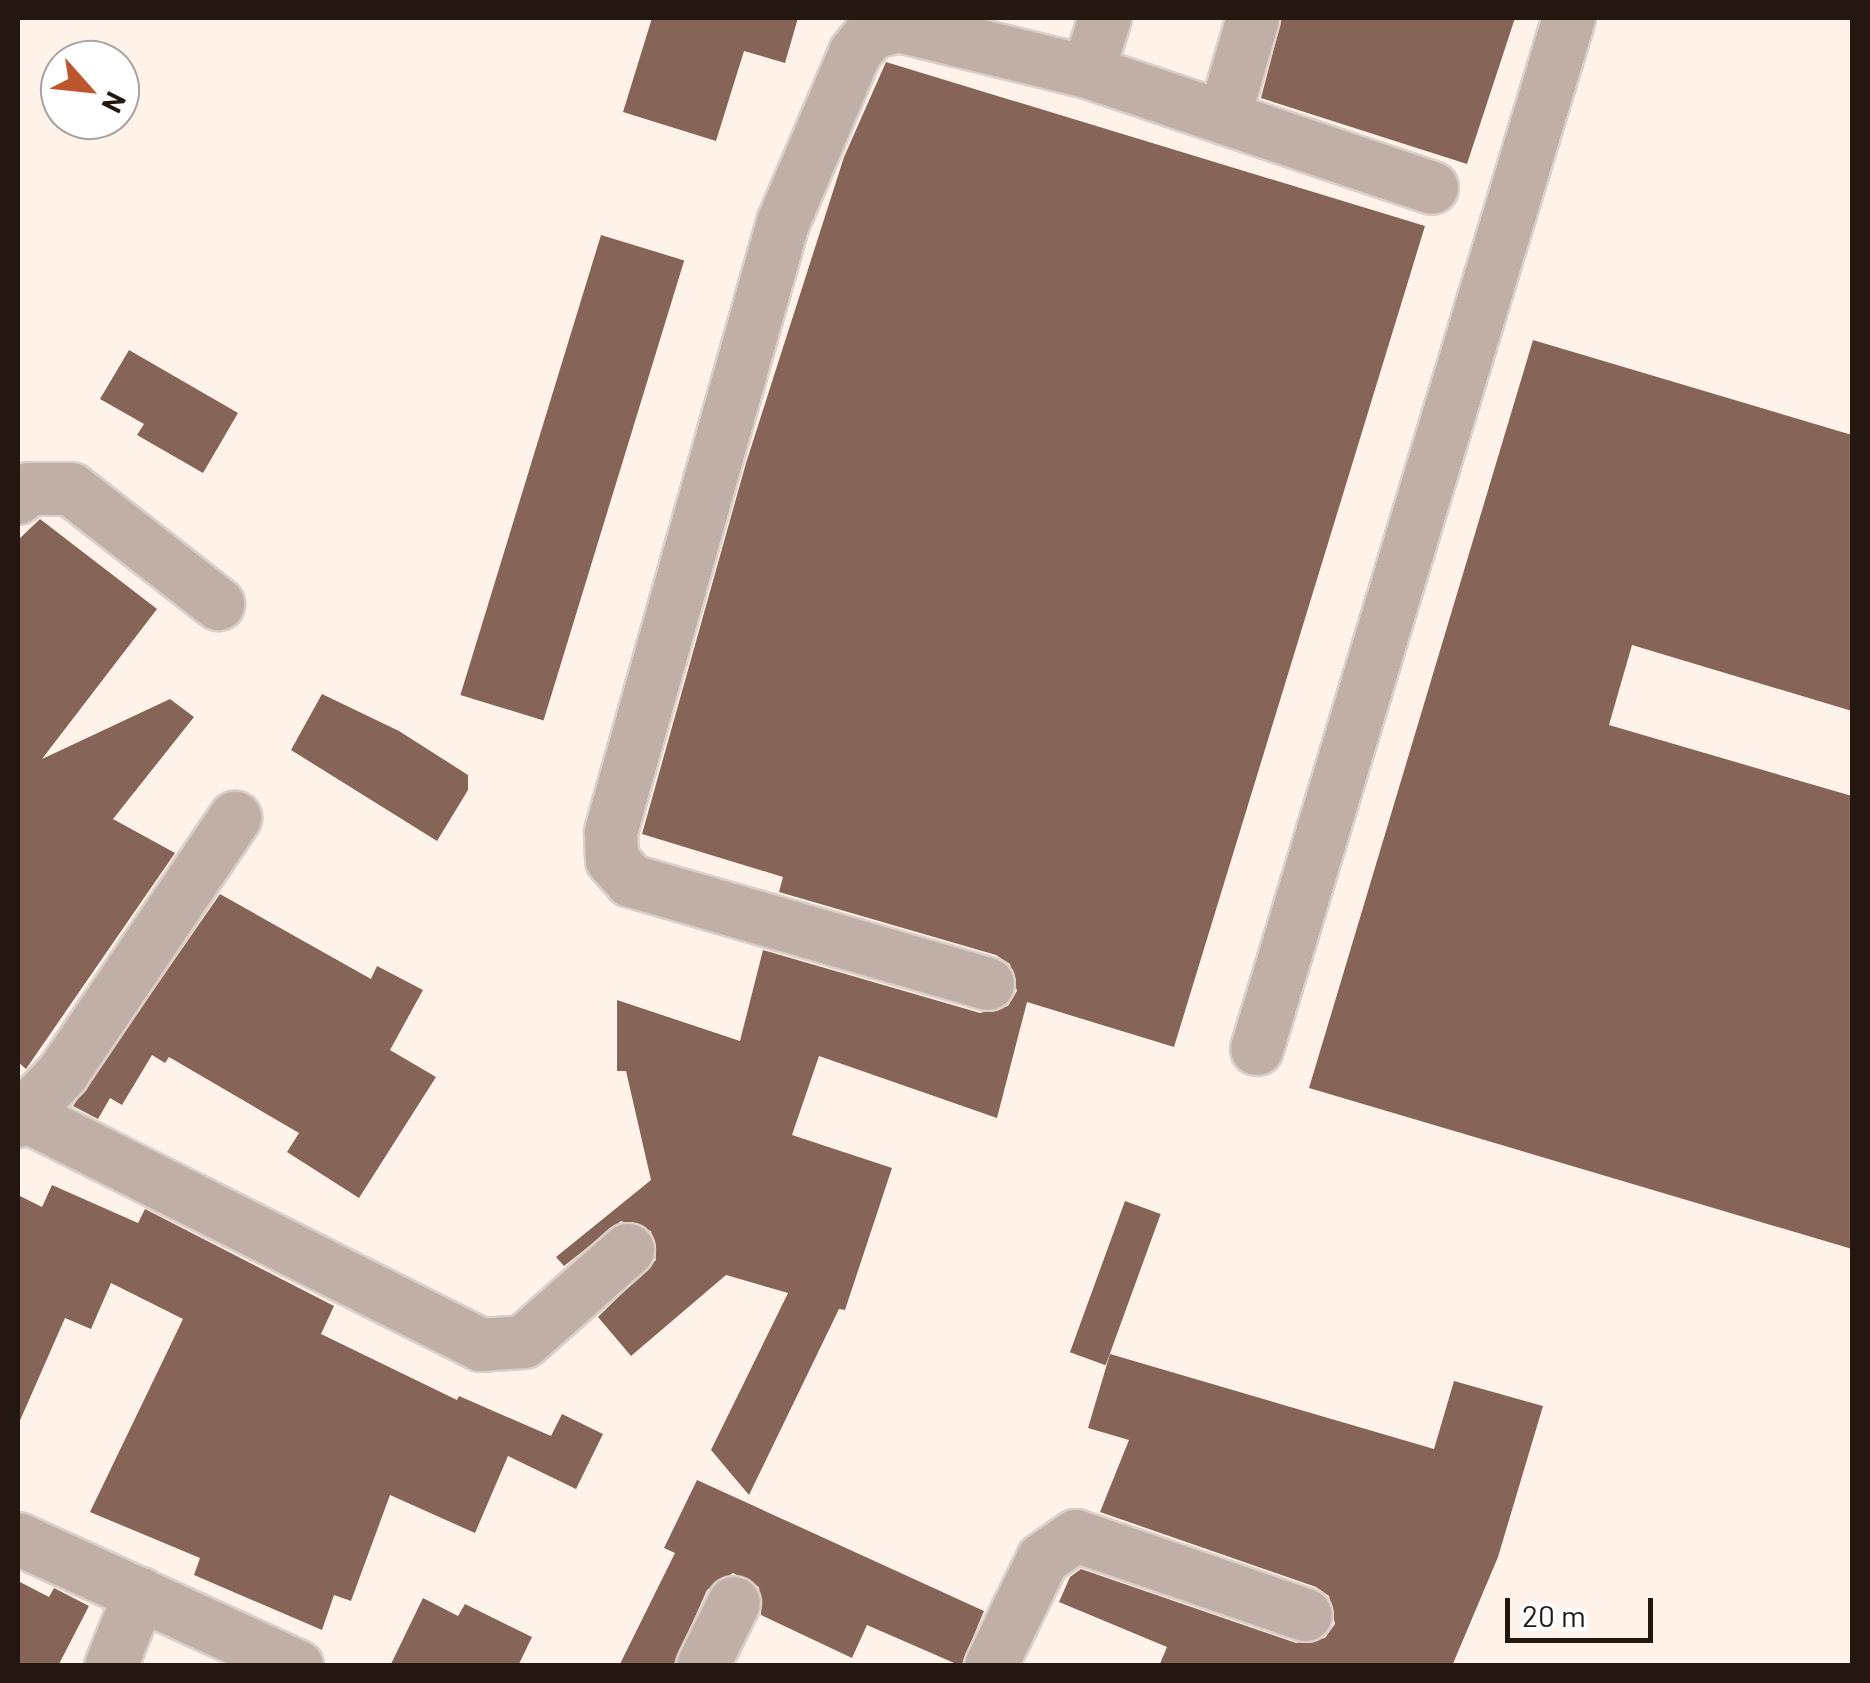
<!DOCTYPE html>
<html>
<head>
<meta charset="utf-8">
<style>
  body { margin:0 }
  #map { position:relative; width:1870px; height:1683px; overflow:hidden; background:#fff2e8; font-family:Barlow,sans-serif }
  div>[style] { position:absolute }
  .building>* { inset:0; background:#866558; transform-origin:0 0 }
  .roads { filter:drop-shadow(2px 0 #dccfc5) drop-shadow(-2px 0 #dccfc5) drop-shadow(0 2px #dccfc5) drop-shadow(0 -2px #dccfc5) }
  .minor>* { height:52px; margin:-26px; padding:0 26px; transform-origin:26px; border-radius:26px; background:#bfafa7 }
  span { translate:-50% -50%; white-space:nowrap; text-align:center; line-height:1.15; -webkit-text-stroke:10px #fff; paint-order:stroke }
  .frame { position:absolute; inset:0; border:20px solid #23170f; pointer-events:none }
  .north { position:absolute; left:40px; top:40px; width:100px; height:100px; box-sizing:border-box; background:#fff; border:2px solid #a7a29f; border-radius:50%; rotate:117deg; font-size:28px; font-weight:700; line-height:40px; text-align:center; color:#23170f }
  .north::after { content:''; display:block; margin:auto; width:35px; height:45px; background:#bd562c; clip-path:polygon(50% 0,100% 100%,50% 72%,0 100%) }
  .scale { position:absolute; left:1505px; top:1598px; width:148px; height:45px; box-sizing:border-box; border:5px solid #23170f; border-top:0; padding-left:12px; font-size:30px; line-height:35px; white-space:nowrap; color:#23170f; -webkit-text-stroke:8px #fff; paint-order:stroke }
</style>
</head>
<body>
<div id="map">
  <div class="building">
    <i style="clip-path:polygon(652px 18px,798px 18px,785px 63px,744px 51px,716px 141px,623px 112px)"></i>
    <i style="clip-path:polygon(1282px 18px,1515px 18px,1467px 164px,1261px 98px)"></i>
    <i style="clip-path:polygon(886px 62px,1425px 226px,1174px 1047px,1027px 1002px,997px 1118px,819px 1056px,792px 1135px,892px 1168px,845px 1310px,839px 1309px,749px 1495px,711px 1450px,788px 1293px,726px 1275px,631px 1356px,598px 1317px,656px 1260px,651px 1231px,621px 1221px,564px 1266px,556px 1257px,651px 1180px,626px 1071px,617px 1071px,617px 1000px,740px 1041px,763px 950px,980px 1013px,1008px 1006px,1017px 991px,1010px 964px,996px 955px,779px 892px,783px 877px,642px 834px,746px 463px,844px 157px)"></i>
    <i style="left:601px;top:235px;width:87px;height:481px;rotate:17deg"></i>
    <i style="clip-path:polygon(1533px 340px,1852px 435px,1852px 711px,1632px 645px,1609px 725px,1852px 796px,1852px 1249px,1309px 1088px)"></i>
    <i style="clip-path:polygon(129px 350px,238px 413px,203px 473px,137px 435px,144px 424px,100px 399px)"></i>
    <i style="clip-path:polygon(40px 519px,157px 609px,42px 759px,170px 699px,194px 717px,113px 819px,175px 853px,26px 1069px,18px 1062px,18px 540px)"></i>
    <i style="clip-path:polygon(322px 694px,399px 731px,468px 775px,468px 790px,437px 841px,291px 750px)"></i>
    <i style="clip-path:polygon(220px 894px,371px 979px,377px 966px,423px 990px,390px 1050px,436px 1077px,359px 1198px,287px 1152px,299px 1133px,169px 1057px,165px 1063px,152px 1055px,122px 1105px,110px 1098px,98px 1119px,73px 1106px)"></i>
    <i style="clip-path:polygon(52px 1185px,138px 1223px,145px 1209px,334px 1306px,321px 1334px,457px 1400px,459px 1396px,551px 1436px,562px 1414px,603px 1434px,576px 1489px,508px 1456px,475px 1533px,390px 1495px,351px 1601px,334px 1595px,322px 1630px,194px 1575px,200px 1558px,90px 1512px,183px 1319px,111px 1283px,91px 1329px,65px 1318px,18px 1425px,18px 1195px,42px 1207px)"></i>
    <i style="left:1125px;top:1201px;width:38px;height:161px;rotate:20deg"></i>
    <i style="clip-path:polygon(1110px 1354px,1434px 1449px,1454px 1381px,1543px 1406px,1498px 1557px,1452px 1666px,1159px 1666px,1167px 1647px,1059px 1602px,1070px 1577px,1081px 1569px,1296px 1643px,1325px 1638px,1335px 1624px,1329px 1596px,1316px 1587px,1100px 1512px,1129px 1440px,1088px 1428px)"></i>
    <i style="clip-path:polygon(697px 1480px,984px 1611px,961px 1666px,867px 1625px,852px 1658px,761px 1615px,759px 1587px,733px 1573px,707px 1590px,673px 1666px,619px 1666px,675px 1553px,664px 1548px)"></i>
    <i style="clip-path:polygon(18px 1581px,49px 1597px,54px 1588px,89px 1606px,58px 1666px,18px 1666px)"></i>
    <i style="clip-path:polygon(423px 1598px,458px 1616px,465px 1604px,532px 1637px,518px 1666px,390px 1666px)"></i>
  </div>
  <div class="roads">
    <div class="minor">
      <i style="left:1088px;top:72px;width:363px;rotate:18.6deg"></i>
      <i style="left:1224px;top:118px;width:104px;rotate:-73.8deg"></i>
      <i style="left:18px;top:498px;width:14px;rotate:-39deg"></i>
      <i style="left:29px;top:489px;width:42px"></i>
      <i style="left:71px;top:489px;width:187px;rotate:38deg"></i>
      <i style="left:988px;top:984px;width:372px;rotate:-163.9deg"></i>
      <i style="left:631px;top:881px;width:28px;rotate:-132deg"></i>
      <i style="left:612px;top:860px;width:28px;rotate:-92deg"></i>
      <i style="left:611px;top:832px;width:633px;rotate:-74.23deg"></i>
      <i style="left:783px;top:223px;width:185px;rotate:-67deg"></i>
      <i style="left:855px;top:53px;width:26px;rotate:-51deg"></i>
      <i style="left:871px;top:33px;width:29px;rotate:-14deg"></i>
      <i style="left:899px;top:26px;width:195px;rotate:13.7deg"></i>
      <i style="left:1088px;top:72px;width:57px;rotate:-72.5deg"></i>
      <i style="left:1257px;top:1049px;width:1077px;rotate:-73.16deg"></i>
      <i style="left:18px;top:1112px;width:518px;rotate:26.71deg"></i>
      <i style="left:481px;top:1345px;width:43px;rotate:-4deg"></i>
      <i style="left:524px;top:1342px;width:139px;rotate:-41.5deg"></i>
      <i style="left:18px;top:1121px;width:66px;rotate:-46.8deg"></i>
      <i style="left:63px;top:1073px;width:308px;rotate:-56deg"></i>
      <i style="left:18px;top:1539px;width:307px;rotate:24.5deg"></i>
      <i style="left:111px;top:1666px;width:78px;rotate:-68.1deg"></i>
      <i style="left:703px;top:1666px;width:70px;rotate:-63.8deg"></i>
      <i style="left:991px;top:1666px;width:119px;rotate:-64.1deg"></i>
      <i style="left:1043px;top:1559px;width:40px;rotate:-34.9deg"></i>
      <i style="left:1076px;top:1536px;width:243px;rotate:19deg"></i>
    </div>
  </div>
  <div class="frame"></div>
  <div class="north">N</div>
  <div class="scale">20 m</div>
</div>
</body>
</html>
